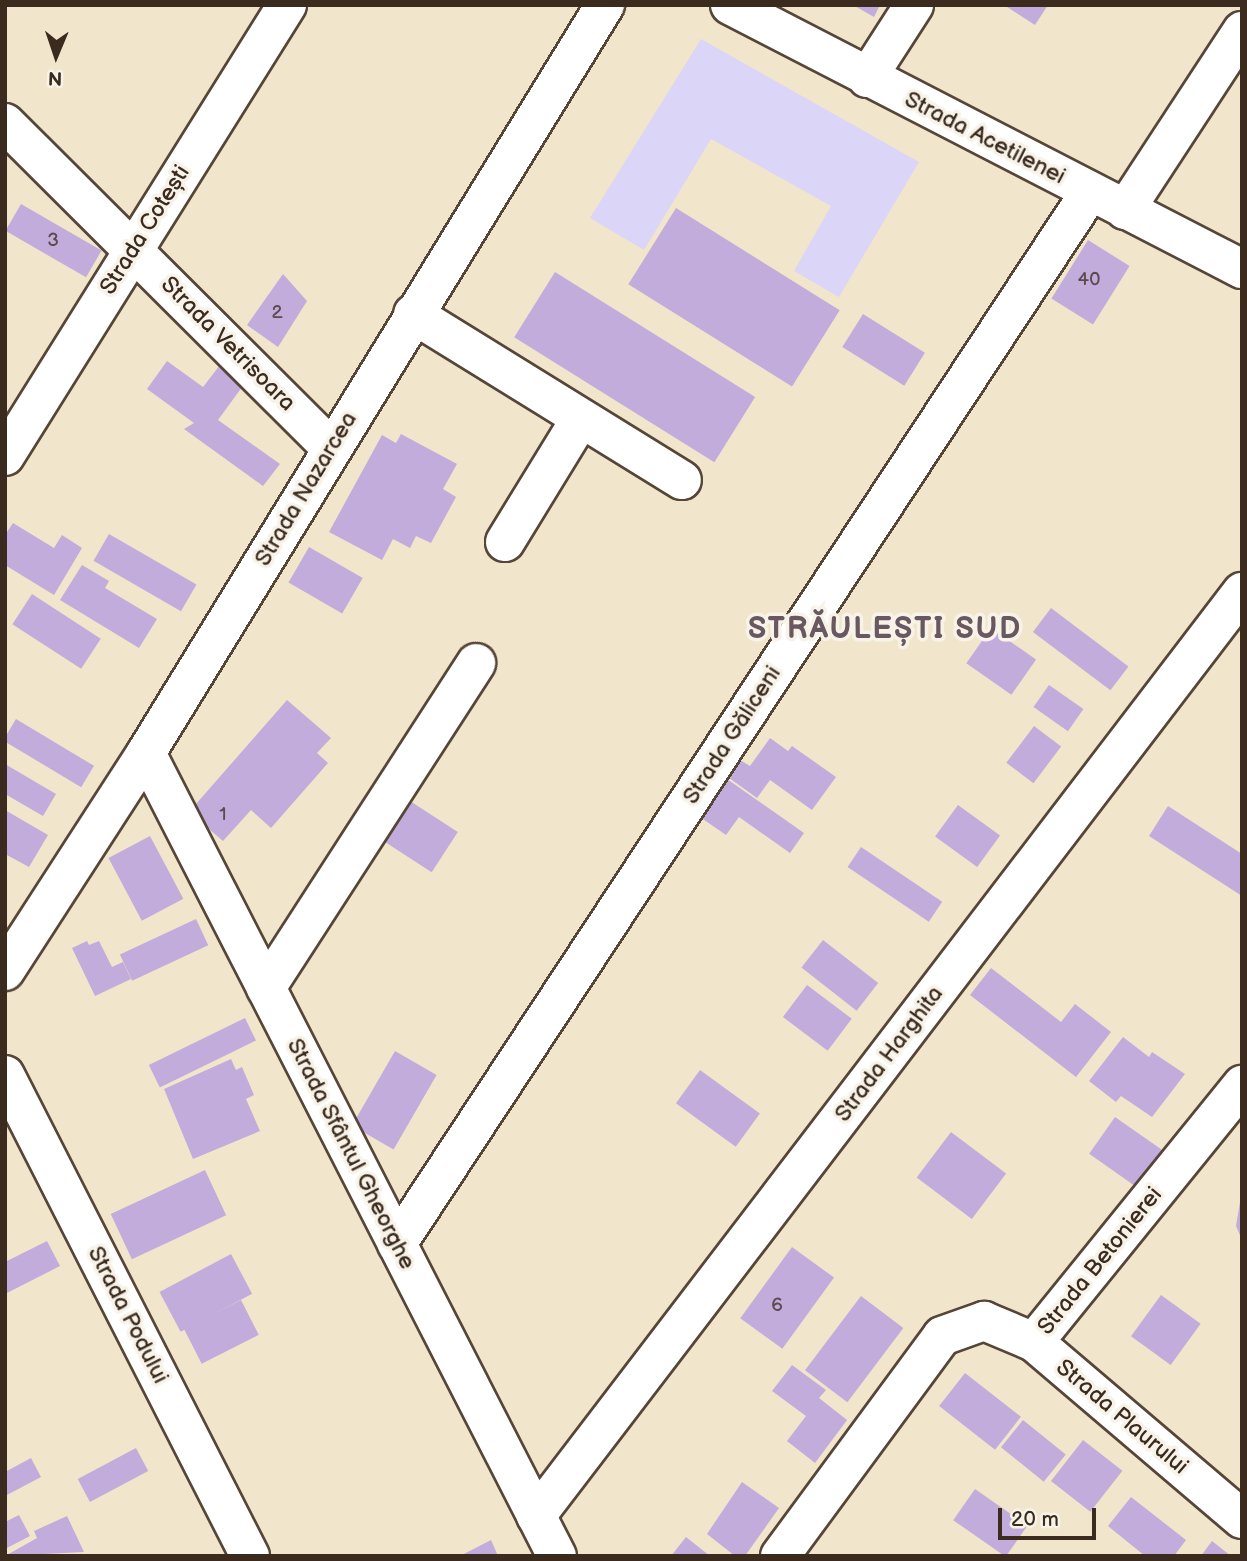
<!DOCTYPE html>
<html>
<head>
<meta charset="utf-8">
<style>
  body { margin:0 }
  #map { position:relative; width:1247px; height:1561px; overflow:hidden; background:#f1e5cb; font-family:"Balsamiq Sans",sans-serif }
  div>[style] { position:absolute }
  .built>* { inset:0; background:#dbd6f7 }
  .building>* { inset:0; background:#c2acdc; transform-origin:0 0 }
  .roads { filter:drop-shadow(2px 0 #564638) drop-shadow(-2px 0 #564638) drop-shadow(0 2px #564638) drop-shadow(0 -2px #564638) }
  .minor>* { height:38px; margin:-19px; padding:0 19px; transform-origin:19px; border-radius:19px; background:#fff }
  span { translate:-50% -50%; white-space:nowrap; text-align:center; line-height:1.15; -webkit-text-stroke:7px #f7f3e8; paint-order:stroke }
  .number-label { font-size:19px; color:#5d4a4e }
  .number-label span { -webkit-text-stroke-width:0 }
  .street-label { font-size:23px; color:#3b2a1e }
  .district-label { font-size:30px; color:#6a5860; font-weight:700; letter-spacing:2px }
  .frame { position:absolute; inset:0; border:7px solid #3b2a1e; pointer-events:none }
  .north { position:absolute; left:21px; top:21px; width:70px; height:70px; -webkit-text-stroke:5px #f7f3e8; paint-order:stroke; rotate:182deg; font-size:19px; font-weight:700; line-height:28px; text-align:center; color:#3b2a1e }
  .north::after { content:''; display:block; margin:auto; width:24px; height:32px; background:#3b2a1e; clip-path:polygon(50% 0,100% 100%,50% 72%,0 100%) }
  .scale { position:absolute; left:998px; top:1508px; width:98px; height:32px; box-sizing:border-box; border:4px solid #3b2a1e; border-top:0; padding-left:9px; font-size:21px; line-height:24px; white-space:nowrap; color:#3b2a1e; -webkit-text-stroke:5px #f7f3e8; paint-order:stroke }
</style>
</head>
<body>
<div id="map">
  <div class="built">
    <i style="clip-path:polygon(701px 39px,919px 162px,839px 297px,794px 271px,831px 206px,711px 139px,644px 250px,590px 218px)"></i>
  </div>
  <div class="building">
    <i style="clip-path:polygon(853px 5px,880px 5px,874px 17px)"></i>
    <i style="clip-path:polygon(1004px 5px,1048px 5px,1035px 25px)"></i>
    <i style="left:21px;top:204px;width:93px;height:31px;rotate:30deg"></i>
    <i style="left:676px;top:208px;width:193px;height:90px;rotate:32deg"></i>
    <i style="left:1088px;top:240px;width:49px;height:69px;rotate:32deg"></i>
    <i style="left:555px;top:272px;width:236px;height:77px;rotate:32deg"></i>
    <i style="clip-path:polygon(283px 274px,307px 301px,278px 347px,247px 325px)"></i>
    <i style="left:863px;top:314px;width:73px;height:39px;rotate:32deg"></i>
    <i style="clip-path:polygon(167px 361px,203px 387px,220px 365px,245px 383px,218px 420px,280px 464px,263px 486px,184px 429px,194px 423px,147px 389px)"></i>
    <i style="clip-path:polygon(401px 434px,457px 464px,443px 489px,456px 497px,431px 543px,416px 536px,410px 548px,393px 539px,382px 560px,329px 532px,382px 435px,396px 443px)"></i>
    <i style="clip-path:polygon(13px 523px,54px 548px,62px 535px,82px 548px,54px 595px,5px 565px,5px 535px)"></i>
    <i style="left:109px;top:534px;width:101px;height:31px;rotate:30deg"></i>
    <i style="left:309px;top:547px;width:62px;height:41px;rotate:30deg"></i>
    <i style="clip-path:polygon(82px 565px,109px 581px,105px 588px,157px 619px,139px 648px,60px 600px)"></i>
    <i style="left:32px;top:594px;width:82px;height:36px;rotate:33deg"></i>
    <i style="left:1051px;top:608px;width:97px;height:30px;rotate:37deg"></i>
    <i style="left:991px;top:628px;width:55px;height:43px;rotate:35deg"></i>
    <i style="left:1049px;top:685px;width:42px;height:27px;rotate:35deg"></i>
    <i style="clip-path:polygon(287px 700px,331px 738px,317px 753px,328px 763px,271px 828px,251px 810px,223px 841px,189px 812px)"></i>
    <i style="left:16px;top:719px;width:91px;height:25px;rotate:31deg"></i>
    <i style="left:1034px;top:726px;width:34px;height:46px;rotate:37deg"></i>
    <i style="clip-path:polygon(770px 738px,788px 751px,792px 746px,836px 777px,812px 810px,770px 780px,757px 798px,725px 775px,737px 758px,750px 766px)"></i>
    <i style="clip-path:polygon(5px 764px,56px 794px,43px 816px,5px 794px)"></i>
    <i style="clip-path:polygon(727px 779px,804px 833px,790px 853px,739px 817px,726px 835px,700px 817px)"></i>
    <i style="left:410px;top:801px;width:57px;height:48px;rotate:33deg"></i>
    <i style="left:958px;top:805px;width:52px;height:39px;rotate:36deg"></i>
    <i style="clip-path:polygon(1168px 806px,1242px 854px,1242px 896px,1149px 836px)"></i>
    <i style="clip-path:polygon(5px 810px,48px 835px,29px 867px,5px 854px)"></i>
    <i style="left:150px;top:836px;width:71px;height:47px;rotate:62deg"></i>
    <i style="left:861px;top:847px;width:98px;height:24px;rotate:34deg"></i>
    <i style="left:196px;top:919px;width:29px;height:84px;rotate:65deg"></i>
    <i style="left:823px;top:940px;width:70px;height:35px;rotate:38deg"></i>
    <i style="clip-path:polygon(87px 941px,89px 945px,99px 941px,112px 967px,123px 962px,131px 979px,95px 996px,72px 948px)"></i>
    <i style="clip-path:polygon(991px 968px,1061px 1022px,1075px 1004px,1111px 1032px,1076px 1077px,970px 995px)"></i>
    <i style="left:807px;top:985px;width:56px;height:40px;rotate:37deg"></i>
    <i style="left:245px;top:1018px;width:25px;height:107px;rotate:64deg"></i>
    <i style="clip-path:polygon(1123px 1037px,1149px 1057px,1152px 1052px,1185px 1074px,1152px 1117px,1121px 1096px,1116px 1102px,1089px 1081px)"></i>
    <i style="left:395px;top:1051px;width:48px;height:86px;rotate:30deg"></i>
    <i style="clip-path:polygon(231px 1059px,236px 1070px,242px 1067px,254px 1095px,246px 1099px,260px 1131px,193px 1159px,164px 1089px)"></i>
    <i style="left:700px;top:1070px;width:74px;height:41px;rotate:36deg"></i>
    <i style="left:1115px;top:1117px;width:62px;height:45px;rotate:35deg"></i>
    <i style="left:951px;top:1132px;width:69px;height:57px;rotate:37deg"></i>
    <i style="left:205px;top:1170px;width:50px;height:104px;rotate:65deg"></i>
    <i style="clip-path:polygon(1241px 1196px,1242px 1196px,1242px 1240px,1236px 1226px)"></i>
    <i style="clip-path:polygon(47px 1241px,60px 1266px,5px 1294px,5px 1262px)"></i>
    <i style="left:792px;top:1247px;width:52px;height:88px;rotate:36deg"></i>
    <i style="left:231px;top:1254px;width:45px;height:81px;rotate:62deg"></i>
    <i style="left:1161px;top:1295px;width:49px;height:51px;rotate:36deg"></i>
    <i style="left:861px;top:1296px;width:53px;height:93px;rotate:37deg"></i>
    <i style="left:241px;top:1300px;width:39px;height:64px;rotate:63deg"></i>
    <i style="clip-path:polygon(792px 1365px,826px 1390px,819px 1398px,847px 1420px,815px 1463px,787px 1441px,806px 1416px,772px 1391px)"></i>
    <i style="left:965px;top:1373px;width:71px;height:42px;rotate:38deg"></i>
    <i style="left:1023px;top:1420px;width:55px;height:35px;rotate:39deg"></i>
    <i style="left:1083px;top:1440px;width:50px;height:52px;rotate:38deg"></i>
    <i style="left:136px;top:1448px;width:26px;height:66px;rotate:62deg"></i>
    <i style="clip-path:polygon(31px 1458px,41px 1477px,5px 1496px,5px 1472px)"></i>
    <i style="clip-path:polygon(742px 1482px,779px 1508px,745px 1556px,735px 1556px,707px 1534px)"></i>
    <i style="left:975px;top:1489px;width:64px;height:38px;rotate:35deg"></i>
    <i style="clip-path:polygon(1131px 1497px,1186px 1540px,1174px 1556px,1145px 1556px,1108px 1526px)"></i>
    <i style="clip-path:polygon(19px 1515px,30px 1536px,5px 1549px,5px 1522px)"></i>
    <i style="clip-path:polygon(67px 1516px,84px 1552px,5px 1556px,37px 1538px,34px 1531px)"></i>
    <i style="clip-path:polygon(686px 1537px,710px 1556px,671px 1556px)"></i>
    <i style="clip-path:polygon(491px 1540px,498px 1556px,460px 1556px)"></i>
    <i style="clip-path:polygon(1212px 1541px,1231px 1556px,1201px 1556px)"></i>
  </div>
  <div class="roads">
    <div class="minor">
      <i style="left:730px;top:5px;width:576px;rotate:27.28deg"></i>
      <i style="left:867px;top:78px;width:87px;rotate:-57.2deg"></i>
      <i style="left:5px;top:123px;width:460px;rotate:44.9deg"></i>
      <i style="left:1125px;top:210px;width:214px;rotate:-56.8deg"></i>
      <i style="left:413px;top:314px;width:316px;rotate:31.7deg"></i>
      <i style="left:5px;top:456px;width:532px;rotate:-57.98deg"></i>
      <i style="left:505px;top:542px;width:145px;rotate:-58.5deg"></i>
      <i style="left:146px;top:753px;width:902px;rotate:62.9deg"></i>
      <i style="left:5px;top:971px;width:260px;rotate:-57.1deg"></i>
      <i style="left:146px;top:753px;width:878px;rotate:-58.47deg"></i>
      <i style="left:266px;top:988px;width:387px;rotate:-57.1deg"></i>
      <i style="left:5px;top:1075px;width:540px;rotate:63.01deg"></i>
      <i style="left:397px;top:1244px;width:1260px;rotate:-56.63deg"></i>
      <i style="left:1034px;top:1342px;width:331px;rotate:-51deg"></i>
      <i style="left:536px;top:1516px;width:1163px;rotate:-52.62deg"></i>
      <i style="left:780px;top:1556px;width:273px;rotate:-53.6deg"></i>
      <i style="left:942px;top:1336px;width:45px;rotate:-19.7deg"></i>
      <i style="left:984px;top:1321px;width:54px;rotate:22.8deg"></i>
      <i style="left:1034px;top:1342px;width:273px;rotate:40.4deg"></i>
    </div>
  </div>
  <div class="number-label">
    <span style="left:53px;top:241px">3</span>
    <span style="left:1089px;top:280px">40</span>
    <span style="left:277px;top:313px">2</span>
    <span style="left:223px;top:815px">1</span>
    <span style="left:777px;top:1306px">6</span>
  </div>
  <div class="street-label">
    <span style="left:985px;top:138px;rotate:27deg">Strada Acetilenei</span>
    <span style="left:145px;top:230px;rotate:-58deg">Strada Cotești</span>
    <span style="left:228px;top:344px;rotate:45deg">Strada Vetrisoara</span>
    <span style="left:306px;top:489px;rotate:-59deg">Strada Nazarcea</span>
    <span style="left:732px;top:735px;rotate:-57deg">Strada Găliceni</span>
    <span style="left:889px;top:1054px;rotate:-53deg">Strada Harghita</span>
    <span style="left:351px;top:1154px;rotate:63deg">Strada Sfântul Gheorghe</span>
    <span style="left:1100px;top:1261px;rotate:-51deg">Strada Betonierei</span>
    <span style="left:128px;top:1315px;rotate:63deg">Strada Podului</span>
    <span style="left:1122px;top:1417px;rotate:40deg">Strada Plaurului</span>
  </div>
  <div class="district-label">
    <span style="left:885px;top:629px">STRĂULEȘTI SUD</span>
  </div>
  <div class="frame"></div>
  <div class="north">N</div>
  <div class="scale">20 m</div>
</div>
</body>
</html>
